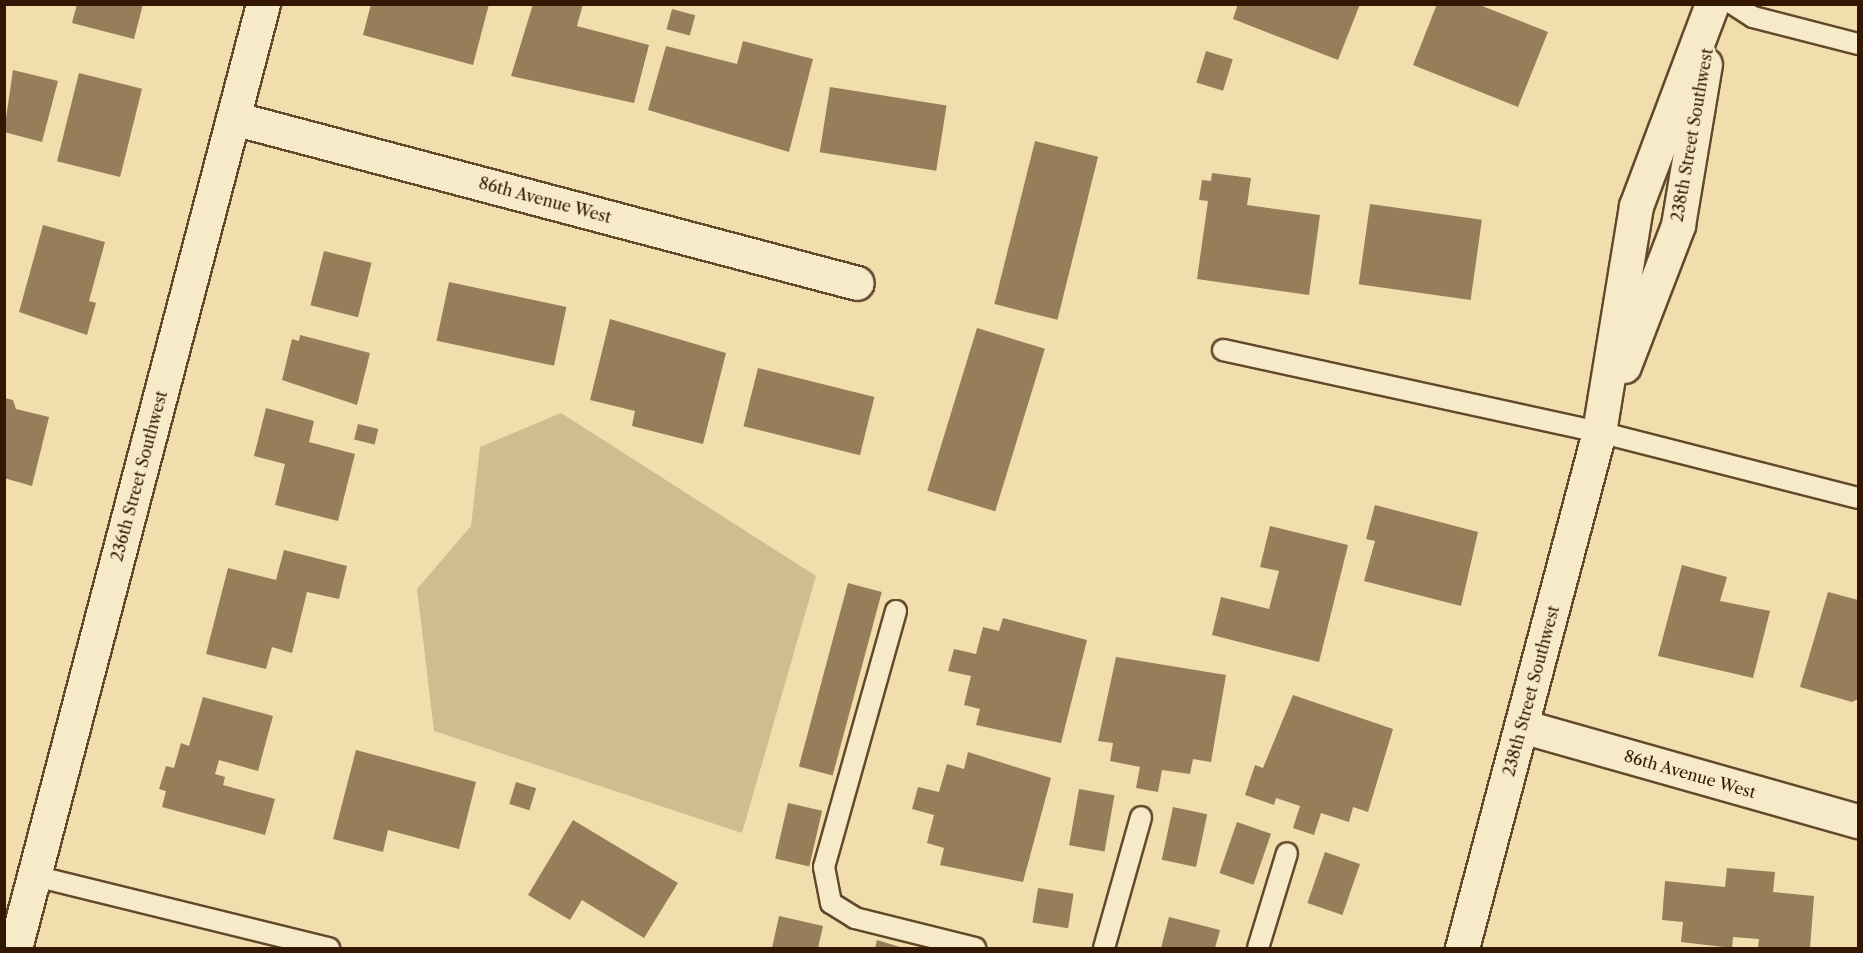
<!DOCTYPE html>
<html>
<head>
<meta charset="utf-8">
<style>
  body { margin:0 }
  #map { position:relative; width:1863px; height:953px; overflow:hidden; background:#f1deac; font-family:"Libre Caslon Text",serif }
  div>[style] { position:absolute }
  .green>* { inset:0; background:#d1bc8f }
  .building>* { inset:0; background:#967e5a; transform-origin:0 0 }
  .roads { filter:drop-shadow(2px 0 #62492c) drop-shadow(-2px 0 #62492c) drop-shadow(0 2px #62492c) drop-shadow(0 -2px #62492c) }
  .service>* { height:20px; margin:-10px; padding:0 10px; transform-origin:10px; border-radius:10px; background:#f6eac9 }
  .minor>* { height:33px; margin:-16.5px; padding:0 16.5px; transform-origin:16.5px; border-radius:16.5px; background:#f6eac9 }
  .tertiary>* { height:33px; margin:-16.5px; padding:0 16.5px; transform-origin:16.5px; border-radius:16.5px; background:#f6eac9 }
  span { translate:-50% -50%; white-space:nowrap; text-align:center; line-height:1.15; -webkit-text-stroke:6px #f6eac9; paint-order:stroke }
  .street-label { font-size:16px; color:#331702 }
  .frame { position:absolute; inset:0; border:6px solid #331702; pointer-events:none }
</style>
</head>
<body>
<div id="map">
  <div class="green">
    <i style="clip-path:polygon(561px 413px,816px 576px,742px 833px,434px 731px,417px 589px,471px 526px,480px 447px)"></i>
  </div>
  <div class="building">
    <i style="clip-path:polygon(77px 4px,143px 4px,134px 39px,72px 23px)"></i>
    <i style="clip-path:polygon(371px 4px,489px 4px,473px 65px,363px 35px)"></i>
    <i style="clip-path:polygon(533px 4px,583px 4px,577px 26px,649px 45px,634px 103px,511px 76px)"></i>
    <i style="clip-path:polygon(1238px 4px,1360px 4px,1338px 60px,1233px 19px)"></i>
    <i style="clip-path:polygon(1437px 4px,1477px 4px,1548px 32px,1518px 107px,1413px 65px)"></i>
    <i style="left:672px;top:9px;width:24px;height:21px;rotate:15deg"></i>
    <i style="clip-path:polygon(743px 41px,813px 59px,789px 152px,648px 110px,666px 46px,737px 64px)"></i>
    <i style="left:1206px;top:51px;width:28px;height:33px;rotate:17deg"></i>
    <i style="clip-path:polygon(13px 70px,58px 81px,42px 142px,4px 132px)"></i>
    <i style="left:79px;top:73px;width:65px;height:91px;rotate:14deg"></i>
    <i style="left:830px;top:87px;width:118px;height:66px;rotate:9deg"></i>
    <i style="left:1035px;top:141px;width:65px;height:168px;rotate:14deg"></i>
    <i style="clip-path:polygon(1212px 173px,1251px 178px,1247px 205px,1320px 215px,1309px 295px,1197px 279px,1208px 201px,1199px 200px,1202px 180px,1211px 181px)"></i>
    <i style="left:1370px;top:204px;width:113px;height:81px;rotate:8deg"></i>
    <i style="clip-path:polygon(43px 225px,105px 242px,89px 301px,96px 303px,87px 335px,19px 312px)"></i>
    <i style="left:324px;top:251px;width:49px;height:56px;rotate:14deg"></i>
    <i style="left:449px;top:282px;width:120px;height:60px;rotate:12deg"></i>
    <i style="clip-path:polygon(610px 319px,726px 353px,703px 444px,632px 426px,635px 411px,590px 400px)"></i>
    <i style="left:977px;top:328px;width:71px;height:170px;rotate:17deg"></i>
    <i style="clip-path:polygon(300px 335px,370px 353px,357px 405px,282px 380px,292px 339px,299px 341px)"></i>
    <i style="left:758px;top:368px;width:120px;height:60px;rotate:14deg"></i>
    <i style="clip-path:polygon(4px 398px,13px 400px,16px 409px,49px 417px,32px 486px,4px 478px)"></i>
    <i style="clip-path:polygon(266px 408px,314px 421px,309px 442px,355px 454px,338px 521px,275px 505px,285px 464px,254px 456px)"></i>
    <i style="left:358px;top:424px;width:21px;height:16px;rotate:14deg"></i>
    <i style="clip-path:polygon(1375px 505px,1478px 532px,1461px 606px,1364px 581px,1375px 541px,1366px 539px)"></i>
    <i style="clip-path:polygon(1270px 526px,1348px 545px,1319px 662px,1212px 635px,1221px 597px,1269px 609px,1279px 571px,1260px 567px)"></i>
    <i style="clip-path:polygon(284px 550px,347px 566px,339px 599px,307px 592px,292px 653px,272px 647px,266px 669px,206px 654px,228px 568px,276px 580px)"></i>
    <i style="clip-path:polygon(1682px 565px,1727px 577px,1720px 601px,1770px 611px,1753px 678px,1658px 656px)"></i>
    <i style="left:848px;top:583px;width:35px;height:190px;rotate:15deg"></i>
    <i style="clip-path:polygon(1828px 592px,1858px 600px,1858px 699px,1852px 702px,1800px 687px)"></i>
    <i style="clip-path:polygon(1003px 618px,1087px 640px,1061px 743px,976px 725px,980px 709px,964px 705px,971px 676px,948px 671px,954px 649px,976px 654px,983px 627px,999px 631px)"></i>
    <i style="clip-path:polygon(1116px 657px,1226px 675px,1211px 762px,1193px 759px,1190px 774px,1162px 770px,1158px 792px,1136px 788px,1140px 767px,1110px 761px,1113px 743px,1098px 741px)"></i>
    <i style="clip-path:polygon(1293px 695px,1393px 729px,1368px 812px,1353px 807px,1349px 822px,1321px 813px,1314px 835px,1293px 828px,1300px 806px,1276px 798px,1274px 805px,1245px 795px,1255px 765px,1263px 768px)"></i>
    <i style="clip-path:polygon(203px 697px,273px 716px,258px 771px,219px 760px,215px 774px,225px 777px,223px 785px,275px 799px,265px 835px,162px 807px,166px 791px,159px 789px,166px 766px,174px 768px,181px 743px,189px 746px)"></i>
    <i style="clip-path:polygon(356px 750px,476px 782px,459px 849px,388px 830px,383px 852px,333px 839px)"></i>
    <i style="clip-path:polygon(968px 752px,1051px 778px,1023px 882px,940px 865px,944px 848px,927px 843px,934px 815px,912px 809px,918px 787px,939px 792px,947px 764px,964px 769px)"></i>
    <i style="left:516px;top:782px;width:21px;height:23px;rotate:17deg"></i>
    <i style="left:1079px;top:789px;width:36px;height:57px;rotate:10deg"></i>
    <i style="left:788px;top:803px;width:35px;height:57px;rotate:13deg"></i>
    <i style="left:1173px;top:807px;width:35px;height:54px;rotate:12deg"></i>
    <i style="clip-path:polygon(573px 820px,678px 883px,644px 938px,582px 900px,570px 920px,528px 895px)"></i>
    <i style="left:1237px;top:822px;width:36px;height:54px;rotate:19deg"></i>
    <i style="left:1325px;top:852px;width:37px;height:54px;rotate:19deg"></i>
    <i style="clip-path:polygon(1727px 868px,1775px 872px,1773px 892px,1814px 896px,1810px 948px,1758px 948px,1759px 939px,1733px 937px,1732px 948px,1681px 942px,1683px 922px,1662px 920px,1665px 881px,1725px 887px)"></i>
    <i style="left:1038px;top:888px;width:36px;height:35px;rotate:9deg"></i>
    <i style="clip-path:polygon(779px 916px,823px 926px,818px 948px,772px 948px)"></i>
    <i style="clip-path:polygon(1169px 917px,1220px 930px,1215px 948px,1161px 948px)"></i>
    <i style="clip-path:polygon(877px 940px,903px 948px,875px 948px)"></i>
  </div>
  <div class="roads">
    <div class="service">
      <i style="left:1733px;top:4px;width:24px;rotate:33deg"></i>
      <i style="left:1753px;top:17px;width:108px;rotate:14.4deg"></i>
      <i style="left:1223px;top:350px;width:385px;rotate:12.3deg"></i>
      <i style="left:1599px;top:432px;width:267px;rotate:14.3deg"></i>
      <i style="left:896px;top:611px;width:266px;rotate:105.7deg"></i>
      <i style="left:824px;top:867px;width:37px;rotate:79deg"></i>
      <i style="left:831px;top:903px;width:28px;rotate:32deg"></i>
      <i style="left:855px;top:918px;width:124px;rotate:14deg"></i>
      <i style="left:35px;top:876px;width:303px;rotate:13.8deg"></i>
      <i style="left:1104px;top:948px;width:136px;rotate:-74.2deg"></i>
      <i style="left:1258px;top:948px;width:99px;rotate:-73deg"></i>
    </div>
    <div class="minor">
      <i style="left:233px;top:118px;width:645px;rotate:14.81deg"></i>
      <i style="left:1522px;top:726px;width:349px;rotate:15.8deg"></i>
    </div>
    <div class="tertiary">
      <i style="left:1624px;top:366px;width:151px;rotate:-69deg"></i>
      <i style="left:1678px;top:225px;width:163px;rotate:-80.5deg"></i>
      <i style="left:15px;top:948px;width:976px;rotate:-75.28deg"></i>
      <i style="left:1462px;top:948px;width:534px;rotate:-75.13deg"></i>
      <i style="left:1599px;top:432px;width:229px;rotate:-80.7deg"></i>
      <i style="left:1636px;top:206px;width:216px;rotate:-69.4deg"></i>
    </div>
  </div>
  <div class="street-label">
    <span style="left:1692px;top:135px;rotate:-80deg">238th Street Southwest</span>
    <span style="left:545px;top:200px;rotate:15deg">86th Avenue West</span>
    <span style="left:139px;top:476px;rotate:-75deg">236th Street Southwest</span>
    <span style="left:1531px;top:691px;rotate:-75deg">238th Street Southwest</span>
    <span style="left:1690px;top:774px;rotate:16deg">86th Avenue West</span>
  </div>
  <div class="frame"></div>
</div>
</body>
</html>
